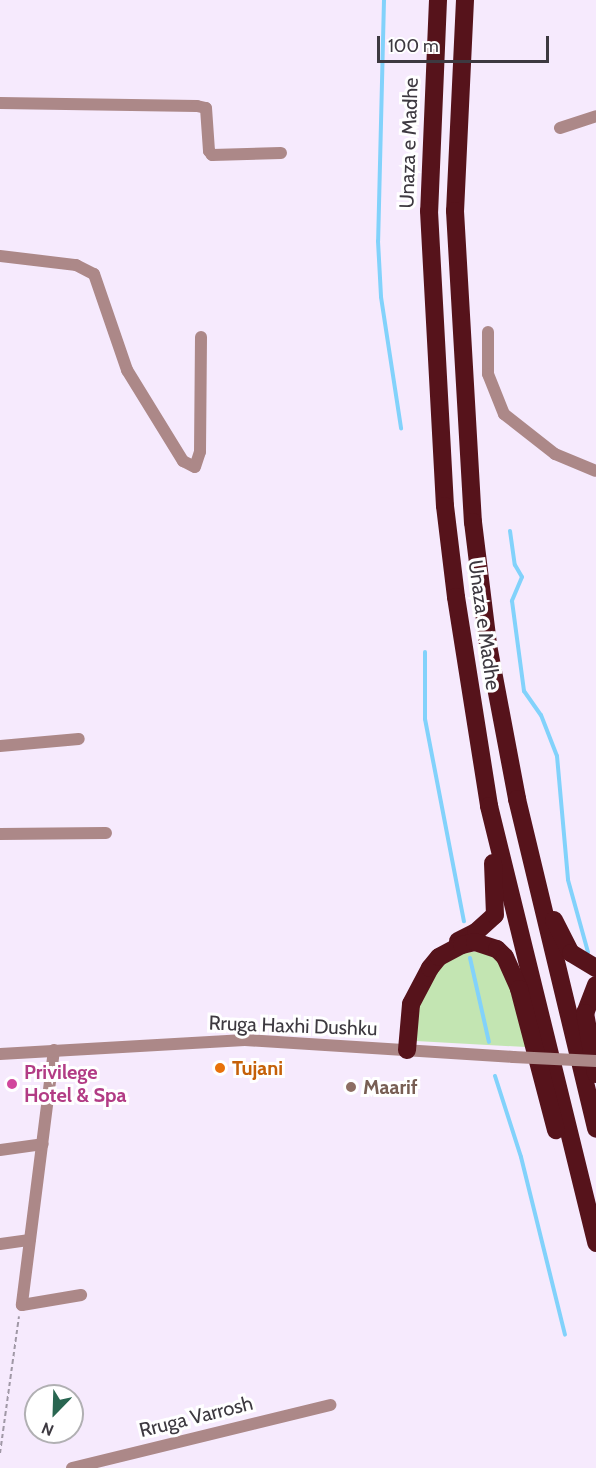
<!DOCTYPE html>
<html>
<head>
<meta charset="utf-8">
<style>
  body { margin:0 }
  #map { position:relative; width:596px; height:1468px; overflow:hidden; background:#f6eafd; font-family:Cabin,sans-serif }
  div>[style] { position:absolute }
  .green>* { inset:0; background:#c3e5b2 }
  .stream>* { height:4px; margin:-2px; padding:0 2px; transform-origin:2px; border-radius:2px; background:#82d2fb }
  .path>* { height:2px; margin-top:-1px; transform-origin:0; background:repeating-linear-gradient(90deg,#a098a6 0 4.5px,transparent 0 7.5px) }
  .minor>* { height:12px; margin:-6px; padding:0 6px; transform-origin:6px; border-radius:6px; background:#ac8888 }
  .highway>* { height:18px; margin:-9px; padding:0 9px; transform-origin:9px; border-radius:9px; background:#56131b }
  .minor-bridge>* { height:12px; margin:-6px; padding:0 6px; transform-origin:6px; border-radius:6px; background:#ac8888 }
  .dots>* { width:16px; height:16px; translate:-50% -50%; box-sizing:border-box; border:3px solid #fff; border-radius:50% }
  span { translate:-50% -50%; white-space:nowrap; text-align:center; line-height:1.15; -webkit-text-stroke:6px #fff; paint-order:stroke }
  .street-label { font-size:20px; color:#3d3940 }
  .food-label { font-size:20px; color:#c56008; font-weight:700 }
  .left { translate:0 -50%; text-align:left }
  .hotel-label { font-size:20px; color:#b23c85; font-weight:700 }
  .education-label { font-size:20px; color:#785e54; font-weight:700 }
  .north { position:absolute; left:24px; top:1384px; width:60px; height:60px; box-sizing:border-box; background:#fff; border:2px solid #b1b0b3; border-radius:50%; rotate:203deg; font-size:16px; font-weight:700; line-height:24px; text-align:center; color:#3d3940 }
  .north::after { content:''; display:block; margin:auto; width:21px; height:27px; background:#296651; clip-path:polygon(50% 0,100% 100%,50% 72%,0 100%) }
  .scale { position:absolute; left:377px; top:36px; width:172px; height:27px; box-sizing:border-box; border:3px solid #3d3940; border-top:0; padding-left:8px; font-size:18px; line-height:21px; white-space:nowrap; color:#3d3940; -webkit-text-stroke:4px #fff; paint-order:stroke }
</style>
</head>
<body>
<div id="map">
  <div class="green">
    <i style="clip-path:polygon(486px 950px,504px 967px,526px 1047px,416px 1041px,415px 1003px,450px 955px)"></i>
  </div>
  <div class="stream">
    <i style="left:384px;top:0;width:241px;rotate:91.4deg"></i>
    <i style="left:378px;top:241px;width:56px;rotate:86.9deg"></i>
    <i style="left:381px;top:297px;width:133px;rotate:81.3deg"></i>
    <i style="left:510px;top:531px;width:34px;rotate:82deg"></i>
    <i style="left:515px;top:565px;width:14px;rotate:60deg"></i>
    <i style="left:522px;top:577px;width:26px;rotate:113deg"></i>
    <i style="left:512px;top:601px;width:91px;rotate:82.4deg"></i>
    <i style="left:524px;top:691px;width:29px;rotate:55deg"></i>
    <i style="left:541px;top:715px;width:44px;rotate:68.7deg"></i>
    <i style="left:557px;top:756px;width:124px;rotate:84.9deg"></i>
    <i style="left:568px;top:880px;width:75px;rotate:74.5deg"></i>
    <i style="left:425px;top:652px;width:67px;rotate:90deg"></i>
    <i style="left:425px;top:719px;width:206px;rotate:79.1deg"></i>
    <i style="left:470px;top:958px;width:86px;rotate:77.3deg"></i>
    <i style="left:495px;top:1076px;width:85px;rotate:72.2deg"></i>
    <i style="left:521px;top:1157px;width:183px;rotate:76.1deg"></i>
  </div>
  <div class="path">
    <i style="left:0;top:1453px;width:138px;rotate:-82.1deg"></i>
  </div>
  <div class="minor">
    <i style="left:0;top:103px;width:197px;rotate:0.9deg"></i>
    <i style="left:197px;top:106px;width:9px;rotate:13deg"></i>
    <i style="left:206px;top:108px;width:43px;rotate:86deg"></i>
    <i style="left:209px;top:151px;width:5px;rotate:53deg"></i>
    <i style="left:212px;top:155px;width:69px;rotate:-1.7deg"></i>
    <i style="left:560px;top:128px;width:38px;rotate:-18deg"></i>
    <i style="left:0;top:256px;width:77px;rotate:6.8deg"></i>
    <i style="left:76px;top:265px;width:20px;rotate:27deg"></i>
    <i style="left:94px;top:274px;width:102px;rotate:71deg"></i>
    <i style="left:127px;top:370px;width:107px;rotate:58.4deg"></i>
    <i style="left:183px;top:461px;width:13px;rotate:27deg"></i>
    <i style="left:195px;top:467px;width:16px;rotate:-72deg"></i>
    <i style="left:200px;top:452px;width:115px;rotate:-89.5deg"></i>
    <i style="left:488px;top:332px;width:42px;rotate:90deg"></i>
    <i style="left:488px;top:374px;width:43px;rotate:68.2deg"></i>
    <i style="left:504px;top:414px;width:65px;rotate:38.1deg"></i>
    <i style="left:555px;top:454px;width:44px;rotate:22.5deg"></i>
    <i style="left:0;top:746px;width:79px;rotate:-5.1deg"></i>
    <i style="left:0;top:834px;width:106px;rotate:-0.5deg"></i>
    <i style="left:54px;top:1050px;width:257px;rotate:97.2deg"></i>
    <i style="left:22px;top:1305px;width:60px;rotate:-9.6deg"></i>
    <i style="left:0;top:1054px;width:245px;rotate:-3.3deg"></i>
    <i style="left:245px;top:1040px;width:269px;rotate:3.6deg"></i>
    <i style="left:0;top:1150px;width:43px;rotate:-7.9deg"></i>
    <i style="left:0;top:1244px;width:30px;rotate:-8deg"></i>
    <i style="left:72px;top:1468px;width:266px;rotate:-13.7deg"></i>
  </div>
  <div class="highway">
    <i style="left:438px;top:0;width:211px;rotate:92.4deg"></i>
    <i style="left:429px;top:211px;width:295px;rotate:86.9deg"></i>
    <i style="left:445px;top:506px;width:92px;rotate:83.1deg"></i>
    <i style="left:456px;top:597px;width:212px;rotate:81deg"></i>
    <i style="left:489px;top:806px;width:450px;rotate:76.2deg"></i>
    <i style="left:465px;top:0;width:211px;rotate:92.7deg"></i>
    <i style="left:455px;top:211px;width:312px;rotate:86.7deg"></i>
    <i style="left:473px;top:522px;width:124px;rotate:83deg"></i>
    <i style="left:488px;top:645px;width:157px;rotate:79.3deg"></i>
    <i style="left:517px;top:799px;width:339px;rotate:76.5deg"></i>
    <i style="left:554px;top:920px;width:37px;rotate:63deg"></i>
    <i style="left:571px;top:953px;width:29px;rotate:31deg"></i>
    <i style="left:458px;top:941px;width:20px;rotate:-27deg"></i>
    <i style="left:476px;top:932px;width:25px;rotate:-42deg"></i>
    <i style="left:495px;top:915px;width:52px;rotate:-92.2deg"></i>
    <i style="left:596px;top:985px;width:30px;rotate:111deg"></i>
    <i style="left:585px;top:1013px;width:62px;rotate:79.8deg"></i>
    <i style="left:407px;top:1050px;width:46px;rotate:-85deg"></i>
    <i style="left:411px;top:1004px;width:41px;rotate:-62.2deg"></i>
    <i style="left:430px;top:968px;width:14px;rotate:-51deg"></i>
    <i style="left:439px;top:957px;width:26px;rotate:-28deg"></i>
    <i style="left:462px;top:945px;width:13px;rotate:-13deg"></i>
    <i style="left:475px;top:942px;width:23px;rotate:18deg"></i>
    <i style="left:497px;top:949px;width:11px;rotate:45deg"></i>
    <i style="left:505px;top:957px;width:35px;rotate:66deg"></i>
    <i style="left:519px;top:989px;width:146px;rotate:75.3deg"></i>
  </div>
  <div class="minor-bridge">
    <i style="left:513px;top:1057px;width:83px;rotate:2.8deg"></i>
  </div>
  <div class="dots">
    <i style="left:220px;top:1068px;background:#e8710a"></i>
    <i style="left:12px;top:1084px;background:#d1479c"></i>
    <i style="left:351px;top:1087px;background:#8d6e63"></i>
  </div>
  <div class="street-label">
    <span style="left:409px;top:143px;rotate:-88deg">Unaza e Madhe</span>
    <span style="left:484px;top:625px;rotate:82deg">Unaza e Madhe</span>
    <span style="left:293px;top:1026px;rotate:2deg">Rruga Haxhi Dushku</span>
    <span style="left:196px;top:1417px;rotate:-14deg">Rruga Varrosh</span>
  </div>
  <div class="food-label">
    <span class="left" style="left:232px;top:1068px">Tujani</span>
  </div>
  <div class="hotel-label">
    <span class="left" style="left:24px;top:1084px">Privilege<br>Hotel &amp; Spa</span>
  </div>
  <div class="education-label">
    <span class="left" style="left:363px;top:1087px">Maarif</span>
  </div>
  <div class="north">N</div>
  <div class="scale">100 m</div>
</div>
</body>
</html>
